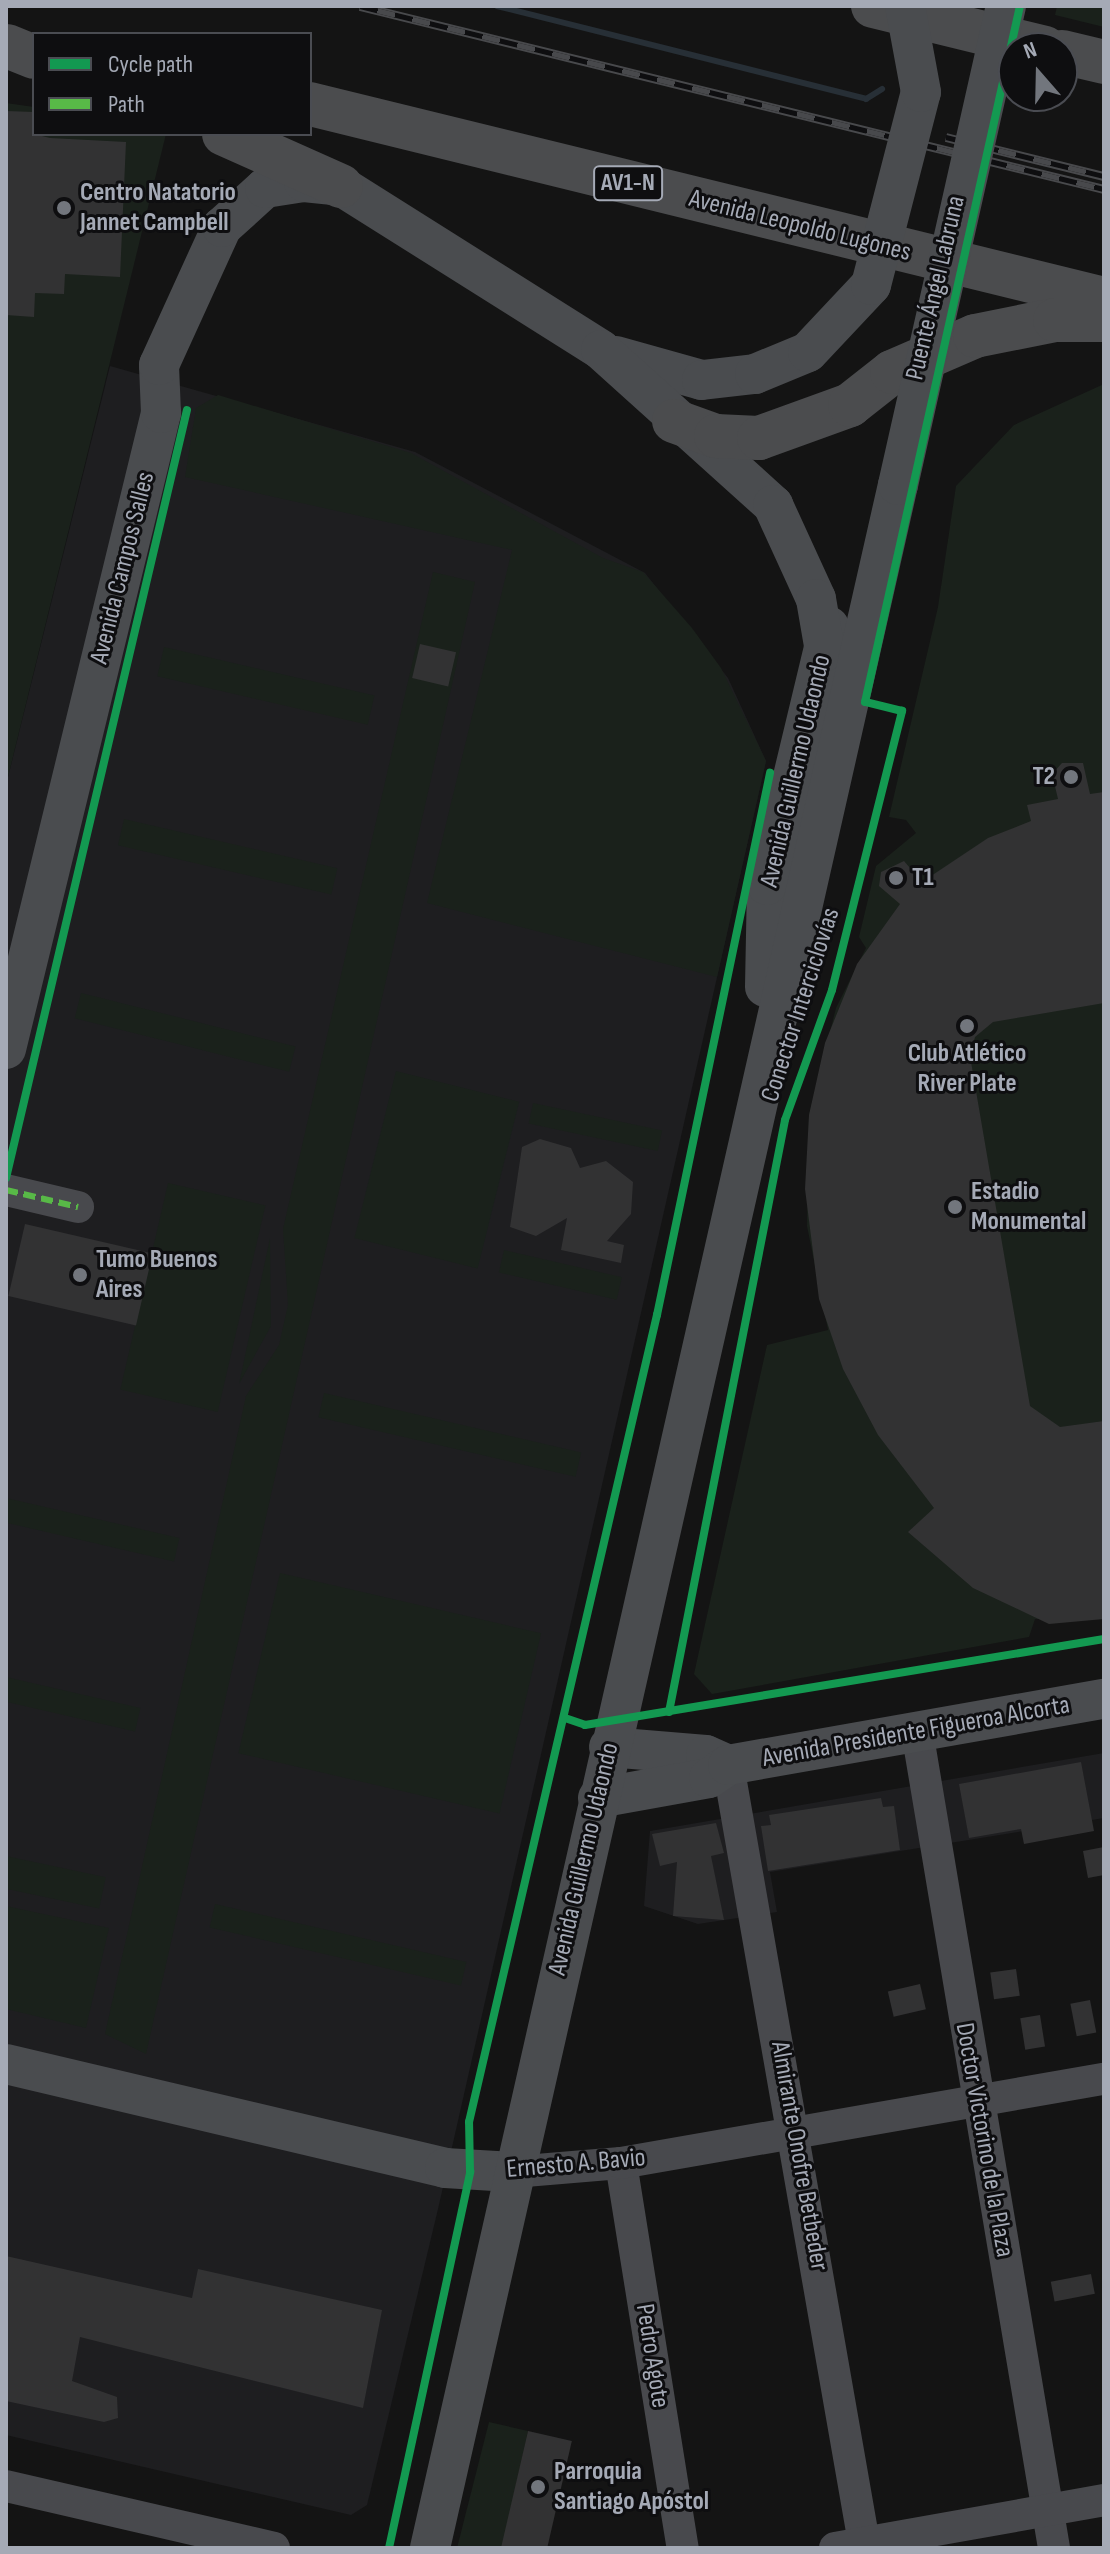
<!DOCTYPE html>
<html>
<head>
<meta charset="utf-8">
<style>
  body { margin:0 }
  #map { position:relative; width:1110px; height:2554px; overflow:hidden; background:#141414; font-family:"Sofia Sans Condensed",sans-serif }
  div>[style] { position:absolute }
  .built>* { inset:0; background:#1e1e20 }
  .green>* { inset:0; background:#1a211b; transform-origin:0 0 }
  .stream>* { height:6px; margin:-3px; padding:0 3px; transform-origin:3px; border-radius:3px; background:#272f36 }
  .building>* { inset:0; background:#323233; transform-origin:0 0 }
  .minor>* { height:32px; margin:-16px; padding:0 16px; transform-origin:16px; border-radius:16px; background:#48494d }
  .major>* { height:40px; margin:-20px; padding:0 20px; transform-origin:20px; border-radius:20px; background:#4a4c4f }
  .highway>* { height:44px; margin:-22px; padding:0 22px; transform-origin:22px; border-radius:22px; background:#4b4c4e }
  .rail>* { height:9px; margin-top:-4.5px; transform-origin:0; background:repeating-linear-gradient(90deg,#0e0e10 0 18px,#48494c 0 36px); box-sizing:border-box; border-block:2px solid #48494c }
  .major-bridge>* { height:40px; margin:-20px; padding:0 20px; transform-origin:20px; border-radius:20px; background:#4a4c4f }
  .quiet>* { height:6px; margin-top:-3px; transform-origin:0; background:repeating-linear-gradient(90deg,#58b947 0 12px,transparent 0 18px) }
  .cycleway>* { height:8px; margin:-4px; padding:0 4px; transform-origin:4px; border-radius:4px; background:#139951 }
  .dots>* { width:22px; height:22px; translate:-50% -50%; box-sizing:border-box; border:4px solid #0e0e10; border-radius:50% }
  span { translate:-50% -50%; white-space:nowrap; text-align:center; line-height:1.15; -webkit-text-stroke:6px #0e0e10; paint-order:stroke }
  .shield-label span { padding:2px 6px; background:#0e0e10; border:2px solid; border-radius:6px; -webkit-text-stroke-width:0 }
  .shield-label { font-size:24px; color:#a5aab6; font-weight:700 }
  .poi-label { font-size:26px; color:#a5aab6; font-weight:700 }
  .left { translate:0 -50%; text-align:left }
  .right { translate:-100% -50%; text-align:right }
  .street-label { font-size:26px; color:#a5aab6 }
  .frame { position:absolute; inset:0; border:8px solid #a5aab6; pointer-events:none }
  .legend { position:absolute; left:32px; top:32px; width:280px; height:104px; box-sizing:border-box; background:#0e0e10; border:2px solid #4a4c52; margin:0; padding:10px 14px; list-style:none; font-size:24px; color:#a5aab6 }
  .legend li { display:flex; align-items:center; gap:16px; height:40px }
  .legend b { width:40px; border:2px solid #4a4c52 }
  .north { position:absolute; left:998px; top:32px; width:80px; height:80px; box-sizing:border-box; background:#0e0e10; border:2px solid #4a4c52; border-radius:50%; rotate:340deg; font-size:22px; font-weight:700; line-height:32px; text-align:center; color:#a5aab6 }
  .north::after { content:''; display:block; margin:auto; width:28px; height:36px; background:#72767d; clip-path:polygon(50% 0,100% 100%,50% 72%,0 100%) }
</style>
</head>
<body>
<div id="map">
  <div class="built">
    <i style="clip-path:polygon(110px 366px,415px 452px,645px 573px,728px 678px,766px 761px,438px 2209px,367px 2505px,351px 2515px,6px 2435px,6px 785px)"></i>
    <i style="clip-path:polygon(1104px 1753px,1104px 1818px,770px 1872px,777px 1912px,698px 1924px,644px 1906px,650px 1831px)"></i>
  </div>
  <div class="green">
    <i style="clip-path:polygon(1057px 6px,1104px 6px,1104px 27px,1055px 15px)"></i>
    <i style="clip-path:polygon(6px 103px,34px 107px,34px 134px,166px 134px,6px 785px)"></i>
    <i style="clip-path:polygon(1104px 384px,1104px 1619px,1035px 1619px,1029px 1637px,712px 1694px,694px 1674px,767px 1345px,828px 1330px,807px 1226px,809px 1115px,836px 1008px,866px 948px,859px 937px,876px 866px,916px 833px,906px 820px,889px 817px,938px 607px,956px 486px,1014px 425px)"></i>
    <i style="clip-path:polygon(218px 395px,411px 453px,603px 558px,643px 572px,692px 628px,721px 668px,766px 761px,717px 977px,427px 903px,512px 550px,185px 477px,196px 408px)"></i>
    <i style="clip-path:polygon(433px 572px,475px 582px,146px 2054px,105px 2034px,246px 1396px,279px 1345px,288px 1305px,283px 1229px)"></i>
    <i style="left:164px;top:647px;width:216px;height:30px;rotate:13deg"></i>
    <i style="left:124px;top:819px;width:219px;height:27px;rotate:13deg"></i>
    <i style="left:81px;top:993px;width:221px;height:26px;rotate:14deg"></i>
    <i style="left:396px;top:1071px;width:127px;height:172px;rotate:14deg"></i>
    <i style="left:533px;top:1103px;width:132px;height:21px;rotate:12deg"></i>
    <i style="left:168px;top:1183px;width:100px;height:212px;rotate:13deg"></i>
    <i style="clip-path:polygon(270px 1238px,271px 1326px,239px 1384px)"></i>
    <i style="left:504px;top:1250px;width:121px;height:23px;rotate:13deg"></i>
    <i style="left:324px;top:1393px;width:264px;height:25px;rotate:13deg"></i>
    <i style="left:6px;top:1498px;width:178px;height:24px;rotate:13deg"></i>
    <i style="left:280px;top:1573px;width:268px;height:185px;rotate:13deg"></i>
    <i style="left:6px;top:1677px;width:138px;height:24px;rotate:13deg"></i>
    <i style="left:6px;top:1856px;width:102px;height:32px;rotate:12deg"></i>
    <i style="left:215px;top:1904px;width:258px;height:24px;rotate:13deg"></i>
    <i style="clip-path:polygon(6px 1906px,109px 1928px,86px 2028px,6px 2009px)"></i>
    <i style="clip-path:polygon(489px 2422px,528px 2431px,502px 2548px,457px 2548px)"></i>
  </div>
  <div class="stream">
    <i style="left:497px;top:6px;width:381px;rotate:14.1deg"></i>
    <i style="left:866px;top:99px;width:19px;rotate:-32deg"></i>
  </div>
  <div class="building">
    <i style="clip-path:polygon(6px 111px,34px 112px,34px 134px,50px 138px,126px 142px,120px 277px,65px 274px,64px 294px,35px 293px,34px 317px,6px 315px)"></i>
    <i style="left:420px;top:644px;width:37px;height:35px;rotate:13deg"></i>
    <i style="clip-path:polygon(1062px 763px,1083px 763px,1090px 794px,1104px 792px,1104px 1003px,993px 1022px,975px 1037px,970px 1056px,1030px 1406px,1060px 1427px,1104px 1421px,1104px 1619px,1049px 1624px,973px 1588px,908px 1532px,934px 1508px,878px 1435px,843px 1369px,819px 1299px,805px 1189px,809px 1115px,825px 1043px,857px 964px,900px 904px,879px 886px,881px 872px,904px 861px,922px 882px,988px 838px,1031px 821px,1027px 805px,1058px 799px,1052px 774px)"></i>
    <i style="clip-path:polygon(540px 1139px,571px 1148px,580px 1168px,606px 1161px,633px 1182px,631px 1214px,607px 1241px,624px 1245px,621px 1263px,561px 1250px,567px 1218px,536px 1236px,510px 1227px,522px 1147px)"></i>
    <i style="left:25px;top:1224px;width:131px;height:74px;rotate:13deg"></i>
    <i style="clip-path:polygon(1081px 1762px,1094px 1831px,1024px 1844px,1021px 1829px,969px 1838px,959px 1784px)"></i>
    <i style="clip-path:polygon(881px 1798px,883px 1807px,894px 1806px,900px 1850px,768px 1871px,761px 1826px,771px 1825px,769px 1815px)"></i>
    <i style="clip-path:polygon(716px 1823px,724px 1853px,711px 1856px,724px 1920px,673px 1916px,677px 1862px,660px 1866px,652px 1834px)"></i>
    <i style="clip-path:polygon(1104px 1847px,1104px 1875px,1088px 1878px,1083px 1851px)"></i>
    <i style="left:1016px;top:1969px;width:27px;height:26px;rotate:82deg"></i>
    <i style="left:920px;top:1984px;width:26px;height:33px;rotate:77deg"></i>
    <i style="left:1090px;top:2000px;width:33px;height:20px;rotate:79deg"></i>
    <i style="left:1040px;top:2015px;width:32px;height:20px;rotate:81deg"></i>
    <i style="clip-path:polygon(6px 2256px,192px 2298px,198px 2269px,382px 2310px,363px 2408px,80px 2337px,72px 2381px,117px 2397px,118px 2418px,104px 2422px,6px 2401px)"></i>
    <i style="left:1091px;top:2274px;width:20px;height:41px;rotate:79deg"></i>
    <i style="left:528px;top:2431px;width:45px;height:120px;rotate:13deg"></i>
  </div>
  <div class="minor">
    <i style="left:6px;top:1190px;width:74px;rotate:13.3deg"></i>
    <i style="left:917px;top:1731px;width:828px;rotate:80.48deg"></i>
    <i style="left:728px;top:1765px;width:795px;rotate:80.08deg"></i>
    <i style="left:621px;top:2163px;width:390px;rotate:80.9deg"></i>
    <i style="left:513px;top:2172px;width:108px;rotate:-4.8deg"></i>
    <i style="left:621px;top:2163px;width:490px;rotate:-9.9deg"></i>
    <i style="left:6px;top:2486px;width:275px;rotate:13deg"></i>
    <i style="left:835px;top:2548px;width:273px;rotate:-10.1deg"></i>
  </div>
  <div class="major">
    <i style="left:616px;top:356px;width:89px;rotate:15.6deg"></i>
    <i style="left:765px;top:987px;width:102px;rotate:-88.9deg"></i>
    <i style="left:767px;top:885px;width:266px;rotate:-76.5deg"></i>
    <i style="left:6px;top:1049px;width:655px;rotate:-76.3deg"></i>
    <i style="left:161px;top:413px;width:48px;rotate:-92.4deg"></i>
    <i style="left:159px;top:365px;width:152px;rotate:-65.5deg"></i>
    <i style="left:222px;top:227px;width:58px;rotate:-42.2deg"></i>
    <i style="left:265px;top:188px;width:39px;rotate:-9deg"></i>
    <i style="left:304px;top:182px;width:37px;rotate:6deg"></i>
    <i style="left:341px;top:186px;width:307px;rotate:32.2deg"></i>
    <i style="left:601px;top:350px;width:232px;rotate:42deg"></i>
    <i style="left:773px;top:505px;width:103px;rotate:65.4deg"></i>
    <i style="left:816px;top:599px;width:53px;rotate:80.2deg"></i>
    <i style="left:609px;top:1747px;width:97px;rotate:4.7deg"></i>
    <i style="left:706px;top:1755px;width:24px;rotate:24deg"></i>
    <i style="left:598px;top:1798px;width:113px;rotate:-10.2deg"></i>
    <i style="left:709px;top:1778px;width:23px;rotate:-34deg"></i>
    <i style="left:728px;top:1765px;width:382px;rotate:-10deg"></i>
    <i style="left:6px;top:2064px;width:451px;rotate:13.3deg"></i>
    <i style="left:445px;top:2168px;width:68px;rotate:3.4deg"></i>
    <i style="left:430px;top:2548px;width:2115px;rotate:-77.22deg"></i>
  </div>
  <div class="highway">
    <i style="left:873px;top:6px;width:177px;rotate:13.7deg"></i>
    <i style="left:7px;top:46px;width:29px;rotate:22deg"></i>
    <i style="left:1062px;top:52px;width:43px;rotate:13.4deg"></i>
    <i style="left:310px;top:104px;width:818px;rotate:13.8deg"></i>
    <i style="left:224px;top:134px;width:128px;rotate:24deg"></i>
    <i style="left:674px;top:421px;width:45px;rotate:19.7deg"></i>
    <i style="left:716px;top:436px;width:43px;rotate:2.7deg"></i>
    <i style="left:759px;top:438px;width:97px;rotate:-19.9deg"></i>
    <i style="left:850px;top:405px;width:53px;rotate:-38.2deg"></i>
    <i style="left:892px;top:372px;width:90px;rotate:-23.4deg"></i>
    <i style="left:975px;top:336px;width:82px;rotate:-11.3deg"></i>
    <i style="left:1055px;top:320px;width:49px"></i>
  </div>
  <div class="rail">
    <i style="left:360px;top:6px;width:766px;rotate:13.82deg"></i>
    <i style="left:946px;top:137px;width:163px;rotate:13.9deg"></i>
  </div>
  <div class="major-bridge">
    <i style="left:702px;top:380px;width:53px;rotate:-6.5deg"></i>
    <i style="left:755px;top:374px;width:57px;rotate:-22.5deg"></i>
    <i style="left:808px;top:352px;width:92px;rotate:-46.8deg"></i>
    <i style="left:871px;top:285px;width:199px;rotate:-75.5deg"></i>
    <i style="left:921px;top:92px;width:87px;rotate:-100.5deg"></i>
    <i style="left:898px;top:485px;width:491px;rotate:-77.3deg"></i>
  </div>
  <div class="quiet">
    <i style="left:6px;top:1190px;width:74px;rotate:13.3deg"></i>
  </div>
  <div class="cycleway">
    <i style="left:6px;top:1178px;width:789px;rotate:-76.74deg"></i>
    <i style="left:669px;top:1712px;width:603px;rotate:-78.91deg"></i>
    <i style="left:785px;top:1120px;width:138px;rotate:-70.1deg"></i>
    <i style="left:832px;top:990px;width:288px;rotate:-75.9deg"></i>
    <i style="left:902px;top:711px;width:38px;rotate:-166deg"></i>
    <i style="left:865px;top:702px;width:713px;rotate:-77.45deg"></i>
    <i style="left:565px;top:1718px;width:21px;rotate:19deg"></i>
    <i style="left:585px;top:1725px;width:526px;rotate:-9.41deg"></i>
    <i style="left:389px;top:2548px;width:385px;rotate:-77.8deg"></i>
    <i style="left:470px;top:2172px;width:50px;rotate:-91.1deg"></i>
    <i style="left:469px;top:2122px;width:829px;rotate:-76.89deg"></i>
    <i style="left:657px;top:1315px;width:554px;rotate:-78.22deg"></i>
  </div>
  <div class="dots">
    <i style="left:64px;top:208px;background:#72767d"></i>
    <i style="left:1071px;top:777px;background:#72767d"></i>
    <i style="left:896px;top:878px;background:#72767d"></i>
    <i style="left:967px;top:1026px;background:#72767d"></i>
    <i style="left:955px;top:1207px;background:#72767d"></i>
    <i style="left:80px;top:1275px;background:#72767d"></i>
    <i style="left:538px;top:2487px;background:#72767d"></i>
  </div>
  <div class="shield-label">
    <span style="left:628px;top:183px">AV1-N</span>
  </div>
  <div class="poi-label">
    <span class="left" style="left:80px;top:208px">Centro Natatorio<br>Jannet Campbell</span>
    <span class="right" style="left:1055px;top:777px">T2</span>
    <span class="left" style="left:912px;top:878px">T1</span>
    <span style="left:967px;top:1069px">Club Atlético<br>River Plate</span>
    <span class="left" style="left:971px;top:1207px">Estadio<br>Monumental</span>
    <span class="left" style="left:96px;top:1275px">Tumo Buenos<br>Aires</span>
    <span class="left" style="left:554px;top:2487px">Parroquia<br>Santiago Apóstol</span>
  </div>
  <div class="street-label">
    <span style="left:800px;top:226px;rotate:14deg">Avenida Leopoldo Lugones</span>
    <span style="left:936px;top:288px;rotate:-77deg">Puente Ángel Labruna</span>
    <span style="left:123px;top:568px;rotate:-76deg">Avenida Campos Salles</span>
    <span style="left:796px;top:771px;rotate:-77deg">Avenida Guillermo Udaondo</span>
    <span style="left:801px;top:1005px;rotate:-72deg">Conector Interciclovías</span>
    <span style="left:916px;top:1732px;rotate:-10deg">Avenida Presidente Figueroa Alcorta</span>
    <span style="left:584px;top:1859px;rotate:-77deg">Avenida Guillermo Udaondo</span>
    <span style="left:984px;top:2140px;rotate:80deg">Doctor Victorino de la Plaza</span>
    <span style="left:799px;top:2156px;rotate:80deg">Almirante Onofre Betbeder</span>
    <span style="left:576px;top:2164px;rotate:-5deg">Ernesto A. Bavio</span>
    <span style="left:652px;top:2356px;rotate:81deg">Pedro Agote</span>
  </div>
  <div class="frame"></div>
  <ul class="legend">
  <li><b style="height:10px;background:#139951"></b>Cycle path</li>
  <li><b style="height:10px;background:#58b947"></b>Path</li>
  </ul>
  <div class="north">N</div>
</div>
</body>
</html>
